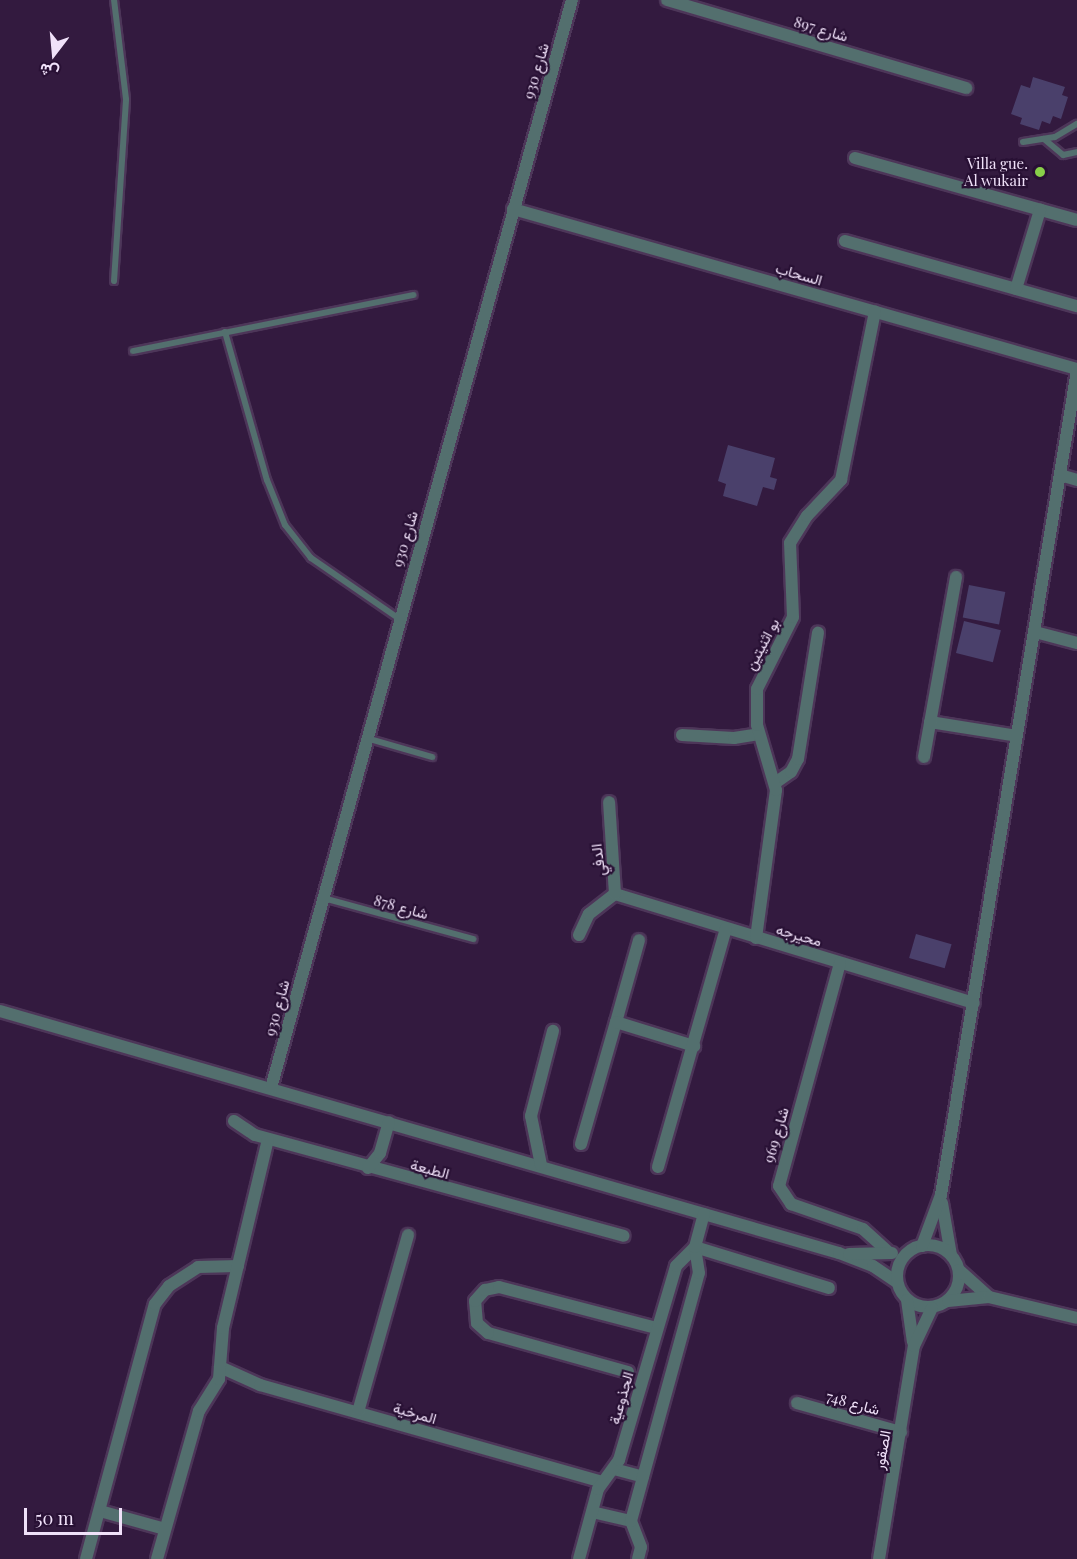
<!DOCTYPE html>
<html>
<head>
<meta charset="utf-8">
<style>
  body { margin:0 }
  #map { position:relative; width:1077px; height:1559px; overflow:hidden; background:#331a3f; font-family:"Playfair Display",Vazirmatn,serif }
  div>[style] { position:absolute }
  .building>* { inset:0; background:#4a406b; transform-origin:0 0 }
  .roads { filter:drop-shadow(2px 0 #4d3659) drop-shadow(-2px 0 #4d3659) drop-shadow(0 2px #4d3659) drop-shadow(0 -2px #4d3659) }
  .lane>* { height:6px; margin:-3px; padding:0 3px; transform-origin:3px; border-radius:3px; background:#536f6e }
  .street>* { height:12px; margin:-6px; padding:0 6px; transform-origin:6px; border-radius:6px; background:#536f6e }
  .street>.ring { margin:-6px; padding:0; box-sizing:content-box; background:none; border:12px solid #536f6e; border-radius:50% }
  .dots>* { width:16px; height:16px; translate:-50% -50%; box-sizing:border-box; border:3px solid #281034; border-radius:50% }
  span { translate:-50% -50%; white-space:nowrap; text-align:center; line-height:1.15; -webkit-text-stroke:4.5px #281034; paint-order:stroke }
  .street-label { font-size:15px; color:#f0e1f9 }
  .poi-label { font-size:15px; color:#f0e1f9 }
  .right { translate:-100% -50%; text-align:right }
  .north { position:absolute; left:24px; top:24px; width:60px; height:60px; -webkit-text-stroke:4px #281034; paint-order:stroke; rotate:196deg; font-size:16px; font-weight:700; line-height:24px; text-align:center; color:#f0e1f9 }
  .north::after { content:''; display:block; margin:auto; width:21px; height:27px; background:#f0e1f9; clip-path:polygon(50% 0,100% 100%,50% 72%,0 100%) }
  .scale { position:absolute; left:24px; top:1508px; width:98px; height:27px; box-sizing:border-box; border:3px solid #f0e1f9; border-top:0; padding-left:8px; font-size:18px; line-height:21px; white-space:nowrap; color:#f0e1f9; -webkit-text-stroke:4px #281034; paint-order:stroke }
</style>
</head>
<body>
<div id="map">
  <div class="building">
    <i style="clip-path:polygon(1033px 77px,1065px 87px,1062px 95px,1068px 97px,1061px 119px,1053px 116px,1050px 124px,1042px 121px,1039px 130px,1020px 124px,1022px 118px,1011px 114px,1021px 85px,1030px 88px)"></i>
    <i style="clip-path:polygon(728px 445px,775px 458px,770px 477px,777px 479px,774px 490px,763px 487px,757px 506px,723px 496px,726px 484px,718px 481px)"></i>
    <i style="left:969px;top:585px;width:37px;height:33px;rotate:11deg"></i>
    <i style="left:964px;top:621px;width:38px;height:33px;rotate:14deg"></i>
    <i style="left:916px;top:934px;width:37px;height:25px;rotate:16deg"></i>
  </div>
  <div class="roads">
    <div class="lane">
      <i style="left:1044px;top:139px;width:25px;rotate:40deg"></i>
      <i style="left:1063px;top:155px;width:14px;rotate:-12deg"></i>
      <i style="left:1023px;top:142px;width:32px;rotate:-9deg"></i>
      <i style="left:1055px;top:137px;width:26px;rotate:-31deg"></i>
      <i style="left:114px;top:281px;width:182px;rotate:-86.2deg"></i>
      <i style="left:126px;top:99px;width:100px;rotate:-96.9deg"></i>
      <i style="left:225px;top:332px;width:154px;rotate:74.2deg"></i>
      <i style="left:267px;top:480px;width:48px;rotate:68.2deg"></i>
      <i style="left:285px;top:525px;width:42px;rotate:51.8deg"></i>
      <i style="left:311px;top:558px;width:106px;rotate:34.6deg"></i>
      <i style="left:133px;top:351px;width:286px;rotate:-11.3deg"></i>
      <i style="left:366px;top:738px;width:69px;rotate:16.1deg"></i>
      <i style="left:323px;top:898px;width:156px;rotate:15.3deg"></i>
    </div>
    <div class="street">
      <i style="left:667px;top:0;width:312px;rotate:16.4deg"></i>
      <i style="left:855px;top:158px;width:230px;rotate:15.6deg"></i>
      <i style="left:513px;top:209px;width:586px;rotate:15.84deg"></i>
      <i style="left:845px;top:241px;width:241px;rotate:15.7deg"></i>
      <i style="left:1016px;top:289px;width:83px;rotate:-73.1deg"></i>
      <i style="left:1060px;top:475px;width:18px;rotate:16deg"></i>
      <i style="left:1035px;top:632px;width:43px;rotate:14.7deg"></i>
      <i style="left:930px;top:722px;width:88px;rotate:9.1deg"></i>
      <i style="left:682px;top:735px;width:52px;rotate:3.3deg"></i>
      <i style="left:734px;top:738px;width:25px;rotate:-9deg"></i>
      <i style="left:924px;top:757px;width:183px;rotate:-79.9deg"></i>
      <i style="left:775px;top:783px;width:19px;rotate:-35deg"></i>
      <i style="left:791px;top:772px;width:15px;rotate:-62deg"></i>
      <i style="left:798px;top:759px;width:128px;rotate:-81deg"></i>
      <i style="left:615px;top:894px;width:375px;rotate:16.9deg"></i>
      <i style="left:579px;top:935px;width:23px;rotate:-65deg"></i>
      <i style="left:589px;top:914px;width:33px;rotate:-38deg"></i>
      <i style="left:615px;top:894px;width:92px;rotate:-93.7deg"></i>
      <i style="left:756px;top:938px;width:149px;rotate:-82.3deg"></i>
      <i style="left:776px;top:790px;width:68px;rotate:-106.3deg"></i>
      <i style="left:757px;top:725px;width:36px;rotate:-90deg"></i>
      <i style="left:757px;top:689px;width:80px;rotate:-63.4deg"></i>
      <i style="left:793px;top:617px;width:74px;rotate:-92.3deg"></i>
      <i style="left:790px;top:543px;width:32px;rotate:-58deg"></i>
      <i style="left:807px;top:516px;width:50px;rotate:-46.6deg"></i>
      <i style="left:841px;top:480px;width:172px;rotate:-78.6deg"></i>
      <i style="left:840px;top:963px;width:231px;rotate:105.3deg"></i>
      <i style="left:779px;top:1186px;width:22px;rotate:56deg"></i>
      <i style="left:791px;top:1204px;width:76px;rotate:19.1deg"></i>
      <i style="left:863px;top:1229px;width:36px;rotate:42deg"></i>
      <i style="left:0;top:1011px;width:873px;rotate:16.09deg"></i>
      <i style="left:839px;top:1253px;width:36px;rotate:21deg"></i>
      <i style="left:873px;top:1266px;width:29px;rotate:34deg"></i>
      <i style="left:616px;top:1022px;width:85px;rotate:-74.3deg"></i>
      <i style="left:271px;top:1088px;width:1129px;rotate:-74.54deg"></i>
      <i style="left:234px;top:1121px;width:25px;rotate:34deg"></i>
      <i style="left:255px;top:1135px;width:382px;rotate:15.3deg"></i>
      <i style="left:581px;top:1144px;width:127px;rotate:-74deg"></i>
      <i style="left:616px;top:1022px;width:82px;rotate:17.1deg"></i>
      <i style="left:541px;top:1165px;width:50px;rotate:-101.5deg"></i>
      <i style="left:531px;top:1116px;width:88px;rotate:-75.5deg"></i>
      <i style="left:658px;top:1167px;width:248px;rotate:-74.1deg"></i>
      <i style="left:368px;top:1168px;width:19px;rotate:-51deg"></i>
      <i style="left:380px;top:1153px;width:32px;rotate:-74deg"></i>
      <i style="left:942px;top:1203px;width:53px;rotate:80.2deg"></i>
      <i class="ring" style="left:897px;top:1245px;width:50px;height:50px"></i>
      <i style="left:922px;top:1246px;width:54px;rotate:-69.6deg"></i>
      <i style="left:941px;top:1195px;width:835px;rotate:-80.63deg"></i>
      <i style="left:695px;top:1247px;width:140px;rotate:17deg"></i>
      <i style="left:849px;top:1254px;width:43px;rotate:-1.3deg"></i>
      <i style="left:959px;top:1270px;width:40px;rotate:42deg"></i>
      <i style="left:907px;top:1300px;width:42px;rotate:81.9deg"></i>
      <i style="left:948px;top:1301px;width:41px;rotate:-5.6deg"></i>
      <i style="left:989px;top:1297px;width:90px;rotate:13.4deg"></i>
      <i style="left:220px;top:1367px;width:44px;rotate:24.2deg"></i>
      <i style="left:260px;top:1385px;width:356px;rotate:15.8deg"></i>
      <i style="left:628px;top:1372px;width:145px;rotate:-164.4deg"></i>
      <i style="left:488px;top:1333px;width:15px;rotate:-138deg"></i>
      <i style="left:477px;top:1323px;width:22px;rotate:-95deg"></i>
      <i style="left:475px;top:1301px;width:15px;rotate:-48deg"></i>
      <i style="left:485px;top:1290px;width:14px;rotate:-12deg"></i>
      <i style="left:499px;top:1287px;width:162px;rotate:14.6deg"></i>
      <i style="left:797px;top:1403px;width:108px;rotate:15.6deg"></i>
      <i style="left:358px;top:1412px;width:184px;rotate:-74.2deg"></i>
      <i style="left:614px;top:1469px;width:30px;rotate:15deg"></i>
      <i style="left:100px;top:1511px;width:67px;rotate:15.5deg"></i>
      <i style="left:592px;top:1512px;width:40px;rotate:13deg"></i>
      <i style="left:86px;top:1559px;width:264px;rotate:-74.9deg"></i>
      <i style="left:155px;top:1304px;width:23px;rotate:-52deg"></i>
      <i style="left:169px;top:1286px;width:35px;rotate:-33deg"></i>
      <i style="left:198px;top:1267px;width:40px;rotate:-1.4deg"></i>
      <i style="left:157px;top:1559px;width:154px;rotate:-74.2deg"></i>
      <i style="left:199px;top:1411px;width:38px;rotate:-58deg"></i>
      <i style="left:219px;top:1379px;width:51px;rotate:-85.5deg"></i>
      <i style="left:223px;top:1328px;width:194px;rotate:-76.6deg"></i>
      <i style="left:579px;top:1559px;width:73px;rotate:-74.8deg"></i>
      <i style="left:598px;top:1489px;width:36px;rotate:-54deg"></i>
      <i style="left:619px;top:1460px;width:202px;rotate:-73.6deg"></i>
      <i style="left:676px;top:1266px;width:27px;rotate:-45deg"></i>
      <i style="left:638px;top:1559px;width:12px;rotate:-76deg"></i>
      <i style="left:641px;top:1547px;width:28px;rotate:-111deg"></i>
      <i style="left:631px;top:1521px;width:257px;rotate:-74.7deg"></i>
      <i style="left:699px;top:1273px;width:26px;rotate:-99deg"></i>
      <i style="left:695px;top:1247px;width:34px;rotate:-75deg"></i>
      <i style="left:879px;top:1559px;width:216px;rotate:-80.7deg"></i>
      <i style="left:914px;top:1346px;width:42px;rotate:-64.7deg"></i>
    </div>
  </div>
  <div class="dots">
    <i style="left:1040px;top:172px;background:#88cf49"></i>
  </div>
  <div class="street-label">
    <span style="left:821px;top:29px;rotate:16deg">شارع 897</span>
    <span style="left:536px;top:71px;rotate:-74deg">شارع 930</span>
    <span style="left:799px;top:274px;rotate:16deg">السحاب</span>
    <span style="left:405px;top:539px;rotate:-74deg">شارع 930</span>
    <span style="left:762px;top:644px;rotate:-62deg">بو اثنيتين</span>
    <span style="left:598px;top:860px;rotate:-97deg">الدفي</span>
    <span style="left:401px;top:907px;rotate:15deg">شارع 878</span>
    <span style="left:799px;top:935px;rotate:16deg">محيرجه</span>
    <span style="left:277px;top:1008px;rotate:-75deg">شارع 930</span>
    <span style="left:776px;top:1135px;rotate:-74deg">شارع 969</span>
    <span style="left:430px;top:1169px;rotate:15deg">الطبعة</span>
    <span style="left:621px;top:1398px;rotate:-74deg">الجذوعية</span>
    <span style="left:853px;top:1403px;rotate:15deg">شارع 748</span>
    <span style="left:415px;top:1413px;rotate:16deg">المرخية</span>
    <span style="left:882px;top:1450px;rotate:-80deg">الصقور</span>
  </div>
  <div class="poi-label">
    <span class="right" style="left:1028px;top:172px">Villa gue.<br>Al wukair</span>
  </div>
  <div class="north">ش</div>
  <div class="scale">50 m</div>
</div>
</body>
</html>
